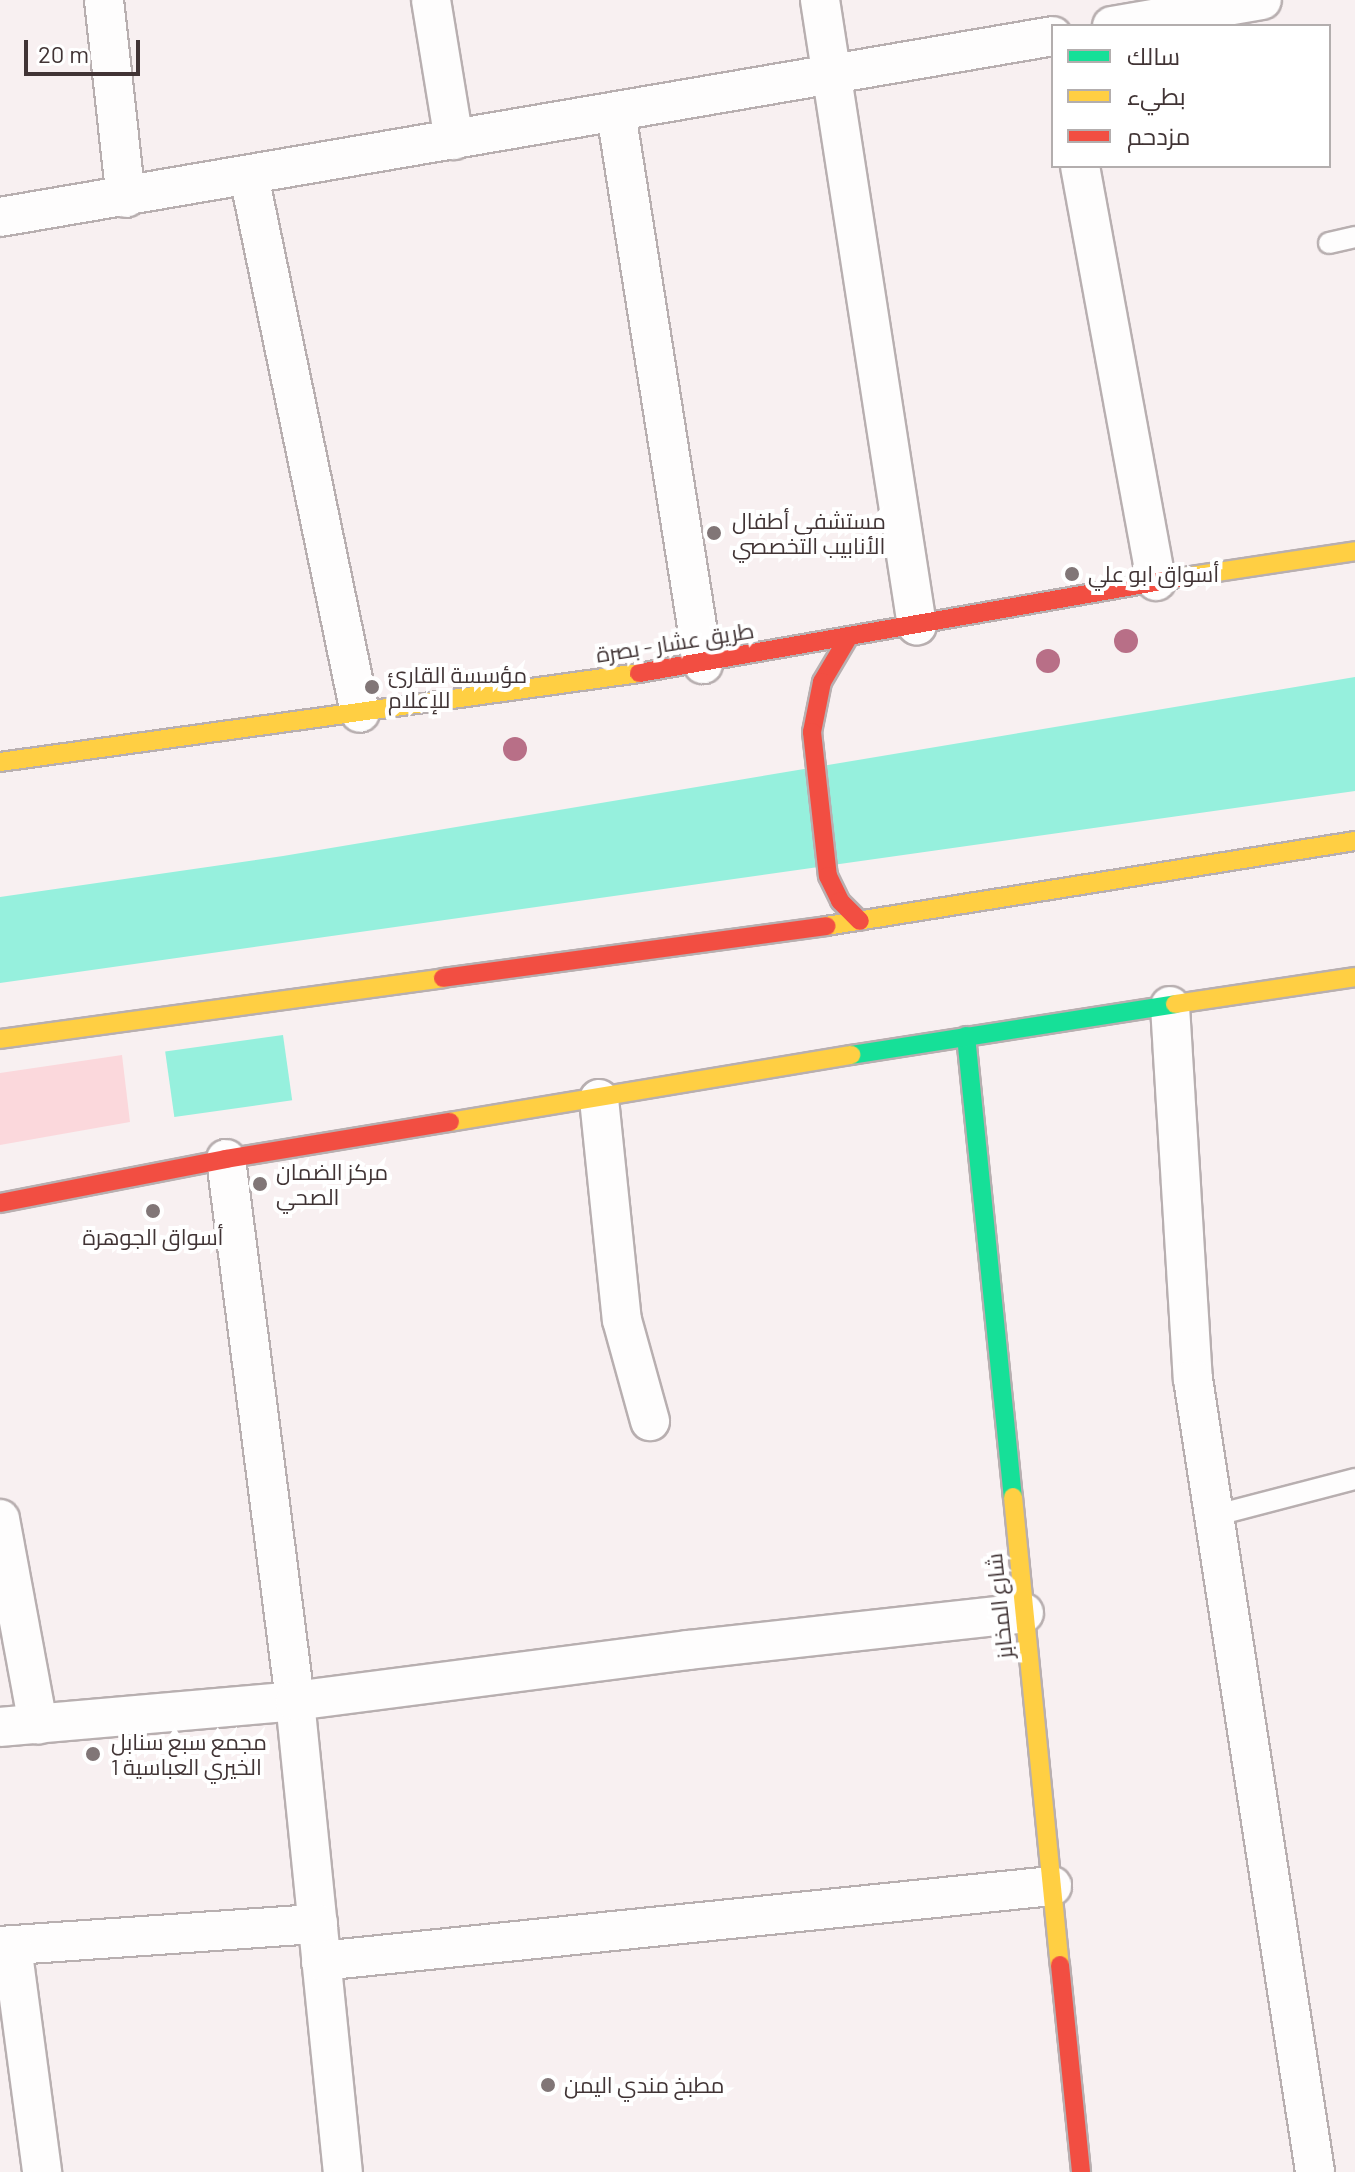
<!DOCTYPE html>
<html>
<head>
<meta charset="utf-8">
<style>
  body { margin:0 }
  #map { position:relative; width:1355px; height:2172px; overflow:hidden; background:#f8f0f1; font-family:Barlow,Cairo,sans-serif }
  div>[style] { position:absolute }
  .green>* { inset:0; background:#fbd8dc }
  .water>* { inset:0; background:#96f0dd; transform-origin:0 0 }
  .roads { filter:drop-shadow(2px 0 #b8afb0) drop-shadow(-2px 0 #b8afb0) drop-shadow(0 2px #b8afb0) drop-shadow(0 -2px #b8afb0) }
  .lane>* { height:20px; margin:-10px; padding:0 10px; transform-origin:10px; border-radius:10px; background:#fefdfd }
  .street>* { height:38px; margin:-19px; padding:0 19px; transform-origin:19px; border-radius:19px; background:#fefdfd }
  .fast>* { height:18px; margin:-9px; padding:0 9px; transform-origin:9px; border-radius:9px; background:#16e098 }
  .slow>* { height:18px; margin:-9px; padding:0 9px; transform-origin:9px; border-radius:9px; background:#ffcf43 }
  .jam>* { height:18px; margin:-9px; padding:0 9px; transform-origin:9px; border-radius:9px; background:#f24e42 }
  .trees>* { width:24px; height:24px; margin:-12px; border-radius:50%; background:#b86f87 }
  .dots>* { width:22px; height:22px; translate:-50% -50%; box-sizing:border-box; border:4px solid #fff; border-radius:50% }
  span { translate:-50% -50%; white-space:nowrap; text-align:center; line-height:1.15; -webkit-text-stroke:8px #fff; paint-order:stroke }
  .poi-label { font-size:22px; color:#413435 }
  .left { translate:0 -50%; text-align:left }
  .street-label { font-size:22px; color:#413435 }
  .legend { position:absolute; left:1051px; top:24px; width:280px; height:144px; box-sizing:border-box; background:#fff; border:2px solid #b3aeae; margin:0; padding:10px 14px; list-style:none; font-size:24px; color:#413435 }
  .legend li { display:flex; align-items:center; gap:16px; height:40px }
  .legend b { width:40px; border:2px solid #b3aeae }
  .scale { position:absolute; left:24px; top:40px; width:116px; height:36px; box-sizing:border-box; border:4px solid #413435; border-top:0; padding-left:10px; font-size:24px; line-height:28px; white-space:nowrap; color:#413435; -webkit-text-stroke:6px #fff; paint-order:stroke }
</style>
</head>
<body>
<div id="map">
  <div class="green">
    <i style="clip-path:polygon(122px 1055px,130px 1122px,0 1145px,0 1073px)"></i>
  </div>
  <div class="water">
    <i style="clip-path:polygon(1355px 677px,1355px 791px,0 983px,0 897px,283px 856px)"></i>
    <i style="left:283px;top:1035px;width:66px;height:119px;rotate:82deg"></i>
  </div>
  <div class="roads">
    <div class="lane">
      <i style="left:1329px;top:243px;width:27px;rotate:-13deg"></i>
      <i style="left:1213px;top:1516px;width:147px;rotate:-14.6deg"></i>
    </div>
    <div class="street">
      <i style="left:104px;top:0;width:199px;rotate:83.7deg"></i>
      <i style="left:431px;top:0;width:142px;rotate:80.7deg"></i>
      <i style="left:820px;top:0;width:633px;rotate:81.19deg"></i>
      <i style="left:1112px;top:26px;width:152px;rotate:-9.8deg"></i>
      <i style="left:616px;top:113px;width:558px;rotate:81.03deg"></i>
      <i style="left:1080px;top:166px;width:422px;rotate:79.6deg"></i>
      <i style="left:249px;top:176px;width:548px;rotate:78.32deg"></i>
      <i style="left:0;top:217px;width:1068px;rotate:-9.75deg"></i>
      <i style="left:1170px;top:1006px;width:374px;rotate:86.5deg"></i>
      <i style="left:1193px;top:1379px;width:802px;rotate:81.25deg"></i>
      <i style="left:599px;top:1099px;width:222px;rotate:84.1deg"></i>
      <i style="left:622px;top:1320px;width:105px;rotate:74.5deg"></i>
      <i style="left:226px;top:1159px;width:546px;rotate:82.74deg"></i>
      <i style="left:295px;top:1701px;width:473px;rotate:84.2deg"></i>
      <i style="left:0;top:1519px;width:209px;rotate:79.5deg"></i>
      <i style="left:0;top:1727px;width:296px;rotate:-5deg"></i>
      <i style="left:295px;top:1701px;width:396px;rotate:-7.4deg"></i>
      <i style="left:688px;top:1650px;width:338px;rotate:-6.3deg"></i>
      <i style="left:0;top:1946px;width:319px;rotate:-4deg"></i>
      <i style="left:12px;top:1946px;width:228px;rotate:82.4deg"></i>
      <i style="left:321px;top:1961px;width:735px;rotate:-5.86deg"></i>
    </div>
    <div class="fast">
      <i style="left:966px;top:1036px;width:463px;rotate:84.2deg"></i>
      <i style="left:851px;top:1055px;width:328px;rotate:-8.9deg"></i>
    </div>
    <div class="slow">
      <i style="left:1184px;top:577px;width:173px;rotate:-8.6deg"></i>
      <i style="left:0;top:762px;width:645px;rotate:-7.93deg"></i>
      <i style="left:826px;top:926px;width:536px;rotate:-9.13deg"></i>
      <i style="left:1175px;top:1004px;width:182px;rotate:-8.5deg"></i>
      <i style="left:0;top:1039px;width:447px;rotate:-7.8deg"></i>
      <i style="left:450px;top:1122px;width:407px;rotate:-9.5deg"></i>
      <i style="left:1013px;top:1497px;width:470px;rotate:84.3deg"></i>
    </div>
    <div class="jam">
      <i style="left:848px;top:638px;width:51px;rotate:120.6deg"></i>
      <i style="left:822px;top:682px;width:51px;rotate:101.3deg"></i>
      <i style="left:812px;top:732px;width:145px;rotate:83.7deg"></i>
      <i style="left:828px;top:876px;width:28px;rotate:64deg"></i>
      <i style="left:840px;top:901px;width:28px;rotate:45deg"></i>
      <i style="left:639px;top:673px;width:553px;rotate:-9.99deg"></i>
      <i style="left:443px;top:978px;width:387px;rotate:-7.7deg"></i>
      <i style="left:0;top:1203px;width:230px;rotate:-11deg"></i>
      <i style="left:226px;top:1159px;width:227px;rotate:-9.4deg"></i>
      <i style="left:1060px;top:1965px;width:208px;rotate:84.2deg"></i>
    </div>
  </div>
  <div class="trees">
    <i style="left:1126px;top:641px"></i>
    <i style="left:1048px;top:661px"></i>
    <i style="left:515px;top:749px"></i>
  </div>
  <div class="dots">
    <i style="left:714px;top:533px;background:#817677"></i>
    <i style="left:1072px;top:574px;background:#817677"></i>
    <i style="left:372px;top:687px;background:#817677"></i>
    <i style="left:260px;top:1184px;background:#817677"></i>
    <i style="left:153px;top:1211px;background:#817677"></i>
    <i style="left:93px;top:1754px;background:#817677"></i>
    <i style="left:548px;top:2085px;background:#817677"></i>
  </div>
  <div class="poi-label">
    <span class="left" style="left:732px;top:533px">مستشفى أطفال<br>الأنابيب التخصصي</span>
    <span class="left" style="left:1088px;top:574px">أسواق ابو علي</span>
    <span class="left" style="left:388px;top:687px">مؤسسة القارئ<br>للإعلام</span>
    <span class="left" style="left:276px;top:1184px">مركز الضمان<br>الصحي</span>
    <span style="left:153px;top:1237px">أسواق الجوهرة</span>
    <span class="left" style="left:111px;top:1754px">مجمع سبع سنابل<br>الخيري العباسية 1</span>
    <span class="left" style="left:564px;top:2085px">مطبخ مندي اليمن</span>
  </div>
  <div class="street-label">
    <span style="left:675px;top:642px;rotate:-9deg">طريق عشار - بصرة</span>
    <span style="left:999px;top:1606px;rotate:-96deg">شارع المخابز</span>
  </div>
  <ul class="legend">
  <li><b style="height:10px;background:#16e098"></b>سالك</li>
  <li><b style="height:10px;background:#ffcf43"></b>بطيء</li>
  <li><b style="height:10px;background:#f24e42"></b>مزدحم</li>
  </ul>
  <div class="scale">20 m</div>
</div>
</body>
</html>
